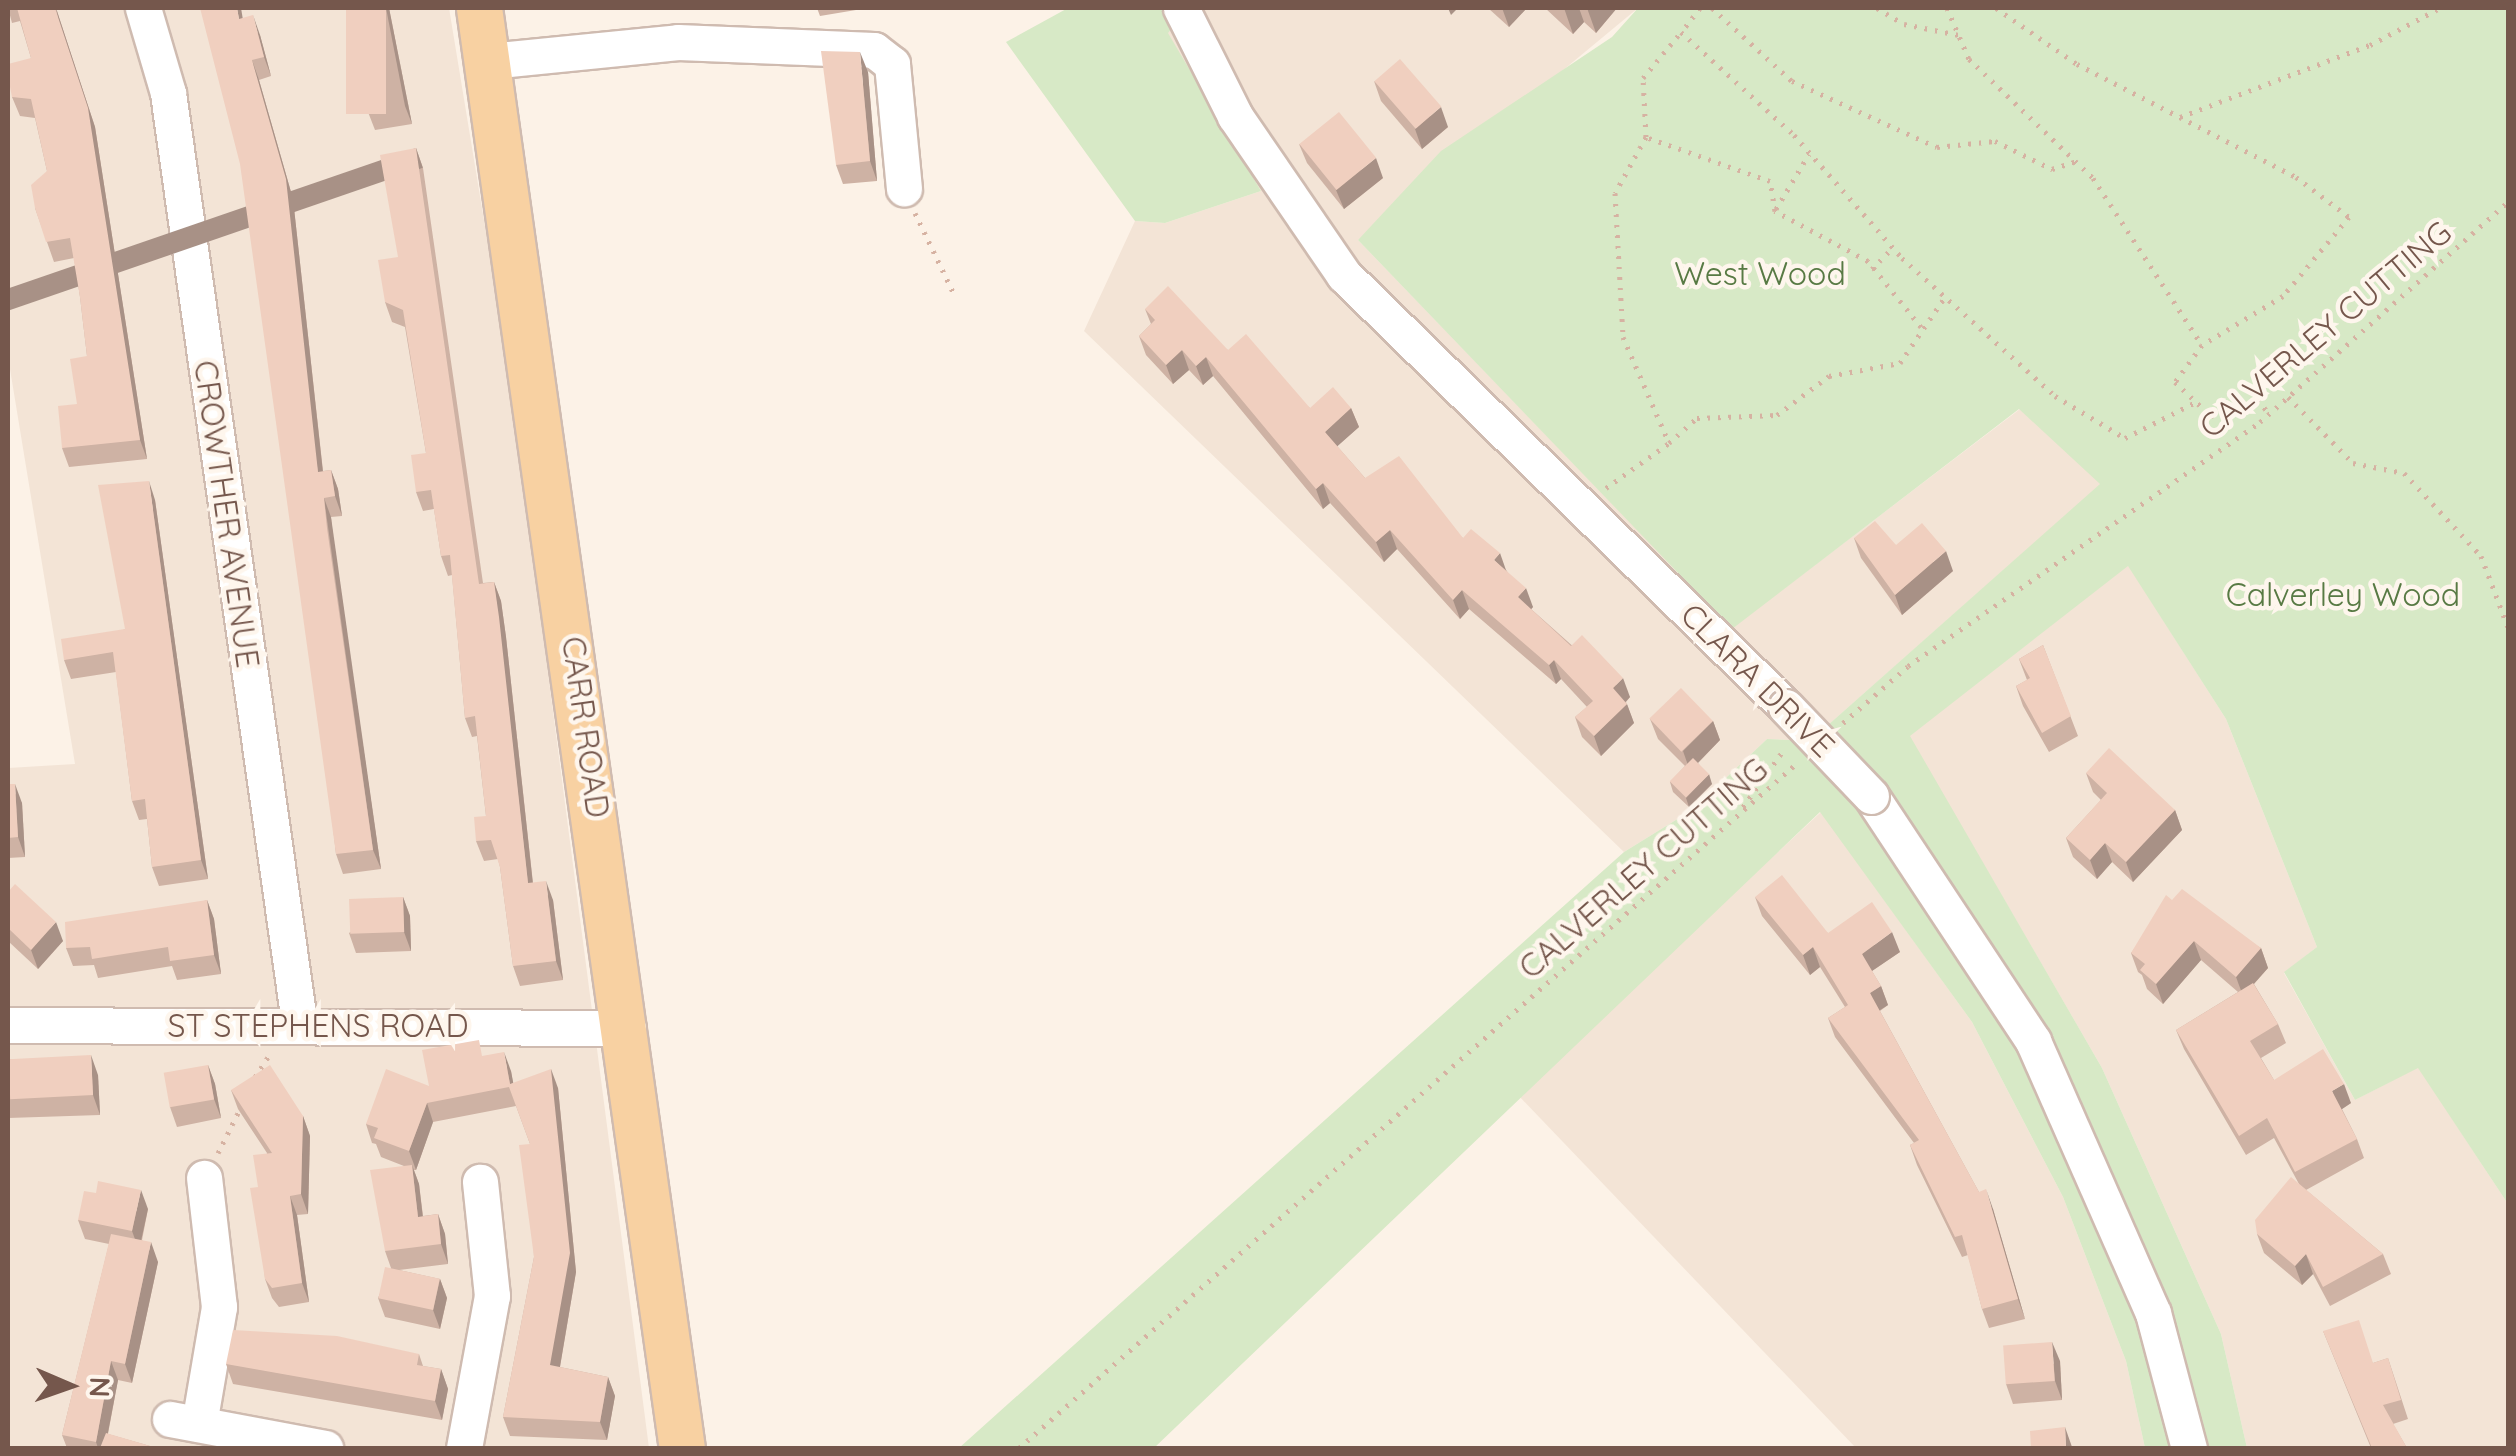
<!DOCTYPE html>
<html>
<head>
<meta charset="utf-8">
<style>
  body { margin:0 }
  #map { position:relative; width:2516px; height:1456px; overflow:hidden; background:#fcf2e7; font-family:Quicksand,sans-serif }
  div>[style] { position:absolute }
  .residential>* { inset:0; background:#f3e4d6 }
  .green>* { inset:0; background:#d7e9c6 }
  .path>* { height:5px; margin-top:-2.5px; transform-origin:0; background:repeating-linear-gradient(90deg,#d6b2a2 0 2.5px,transparent 0 10.5px) }
  .roads { filter:drop-shadow(2px 0 #cfbbb0) drop-shadow(-2px 0 #cfbbb0) drop-shadow(0 2px #cfbbb0) drop-shadow(0 -2px #cfbbb0) }
  .minor>* { height:35px; margin:-17.5px; padding:0 17.5px; transform-origin:17.5px; border-radius:17.5px; background:#fff }
  .major>* { height:45px; margin:-22.5px; padding:0 22.5px; transform-origin:22.5px; border-radius:22.5px; background:#f8d1a2 }
  .bridges { filter:drop-shadow(2px 0 #cfbbb0) drop-shadow(-2px 0 #cfbbb0) drop-shadow(0 2px #cfbbb0) drop-shadow(0 -2px #cfbbb0) }
  .minor-bridge>* { height:35px; margin:-17.5px; padding:0 17.5px; transform-origin:17.5px; border-radius:17.5px; background:#fff }
  .wall>* { inset:0; background:#ceb2a4 }
  .shaded-wall>* { inset:0; background:#a89186; transform-origin:0 0 }
  .building>* { inset:0; background:#f0cfbf; transform-origin:0 0 }
  span { translate:-50% -50%; white-space:nowrap; text-align:center; line-height:1.15; -webkit-text-stroke:9px #fef6ed; paint-order:stroke }
  .park-label { font-size:32px; color:#587a44 }
  .street-label { font-size:32px; color:#75574c }
  .frame { position:absolute; inset:0; border:10px solid #75574c; pointer-events:none }
  .north { position:absolute; left:20px; top:1336px; width:100px; height:100px; -webkit-text-stroke:8px #fef6ed; paint-order:stroke; rotate:92deg; font-size:28px; font-weight:700; line-height:40px; text-align:center; color:#75574c }
  .north::after { content:''; display:block; margin:auto; width:35px; height:45px; background:#75574c; clip-path:polygon(50% 0,100% 100%,50% 72%,0 100%) }
</style>
</head>
<body>
<div id="map">
  <div class="residential">
    <i style="clip-path:polygon(8px 8px,449px 8px,508px 366px,649px 1448px,8px 1448px,8px 768px,75px 764px,8px 357px)"></i>
    <i style="clip-path:polygon(1189px 8px,1638px 8px,1358px 240px,1732px 628px,2020px 409px,2101px 484px,1810px 741px,1767px 739px,1692px 810px,1624px 852px,1084px 331px,1135px 221px,1165px 223px,1261px 191px,1167px 33px)"></i>
    <i style="clip-path:polygon(2128px 565px,2226px 719px,2317px 947px,2284px 973px,2355px 1100px,2418px 1067px,2508px 1204px,2508px 1448px,2247px 1448px,2221px 1334px,2102px 1068px,1909px 736px)"></i>
    <i style="clip-path:polygon(1821px 812px,1972px 1022px,2063px 1197px,2126px 1361px,2145px 1448px,1856px 1448px,1517px 1094px)"></i>
  </div>
  <div class="green">
    <i style="clip-path:polygon(1068px 8px,1189px 8px,1168px 33px,1261px 191px,1165px 223px,1135px 221px,1006px 42px)"></i>
    <i style="clip-path:polygon(1638px 8px,2508px 8px,2508px 1204px,2418px 1068px,2355px 1100px,2284px 972px,2317px 947px,2226px 719px,2128px 566px,1910px 736px,2102px 1068px,2221px 1334px,2247px 1448px,2145px 1448px,2126px 1361px,2063px 1197px,1972px 1022px,1820px 812px,1154px 1448px,959px 1448px,1624px 852px,1692px 810px,1767px 739px,1810px 741px,2100px 484px,2019px 409px,1732px 629px,1358px 240px,1441px 151px,1612px 37px)"></i>
  </div>
  <div class="path">
    <i style="left:1700px;top:8px;width:31px;rotate:128deg"></i>
    <i style="left:1681px;top:32px;width:153px;rotate:42.3deg"></i>
    <i style="left:1794px;top:135px;width:164px;rotate:48.7deg"></i>
    <i style="left:1902px;top:258px;width:206px;rotate:42deg"></i>
    <i style="left:2055px;top:396px;width:82px;rotate:31deg"></i>
    <i style="left:2125px;top:438px;width:80px;rotate:-26.9deg"></i>
    <i style="left:1712px;top:8px;width:108px;rotate:42.4deg"></i>
    <i style="left:1792px;top:81px;width:159px;rotate:24.5deg"></i>
    <i style="left:1937px;top:147px;width:58px;rotate:-5.9deg"></i>
    <i style="left:1995px;top:141px;width:64px;rotate:26.2deg"></i>
    <i style="left:2052px;top:169px;width:25px;rotate:-18deg"></i>
    <i style="left:1877px;top:8px;width:31px;rotate:31deg"></i>
    <i style="left:1904px;top:24px;width:56px;rotate:11.3deg"></i>
    <i style="left:1947px;top:8px;width:56px;rotate:66.7deg"></i>
    <i style="left:1969px;top:59px;width:172px;rotate:43.8deg"></i>
    <i style="left:2093px;top:178px;width:199px;rotate:56.9deg"></i>
    <i style="left:2202px;top:345px;width:46px;rotate:126.1deg"></i>
    <i style="left:2175px;top:382px;width:50px;rotate:43.4deg"></i>
    <i style="left:2211px;top:416px;width:50px;rotate:-19.9deg"></i>
    <i style="left:2258px;top:399px;width:19px;rotate:54deg"></i>
    <i style="left:1996px;top:8px;width:98px;rotate:34.7deg"></i>
    <i style="left:2077px;top:64px;width:246px;rotate:27.3deg"></i>
    <i style="left:2296px;top:177px;width:66px;rotate:37deg"></i>
    <i style="left:2349px;top:217px;width:103px;rotate:129.9deg"></i>
    <i style="left:2283px;top:296px;width:95px;rotate:148.8deg"></i>
    <i style="left:2180px;top:117px;width:203px;rotate:-20.8deg"></i>
    <i style="left:2370px;top:45px;width:79px;rotate:-27.9deg"></i>
    <i style="left:1646px;top:137px;width:59px;rotate:-92.9deg"></i>
    <i style="left:1643px;top:78px;width:60px;rotate:-50.4deg"></i>
    <i style="left:1776px;top:209px;width:64px;rotate:-59deg"></i>
    <i style="left:915px;top:213px;width:92px;rotate:64.3deg"></i>
    <i style="left:1872px;top:269px;width:30px;rotate:-46deg"></i>
    <i style="left:1921px;top:327px;width:85px;rotate:-128.8deg"></i>
    <i style="left:1868px;top:261px;width:106px;rotate:-151.7deg"></i>
    <i style="left:1775px;top:211px;width:30px;rotate:-99deg"></i>
    <i style="left:1770px;top:181px;width:132px;rotate:-160.5deg"></i>
    <i style="left:1646px;top:137px;width:64px;rotate:119deg"></i>
    <i style="left:1615px;top:193px;width:144px;rotate:86.8deg"></i>
    <i style="left:1623px;top:337px;width:116px;rotate:66.5deg"></i>
    <i style="left:1669px;top:443px;width:38px;rotate:-42deg"></i>
    <i style="left:1697px;top:418px;width:80px;rotate:-2.1deg"></i>
    <i style="left:1777px;top:415px;width:65px;rotate:-36.9deg"></i>
    <i style="left:1829px;top:376px;width:72px;rotate:-10.4deg"></i>
    <i style="left:1900px;top:363px;width:80px;rotate:-55.7deg"></i>
    <i style="left:2288px;top:397px;width:93px;rotate:45.4deg"></i>
    <i style="left:2353px;top:463px;width:52px;rotate:11.1deg"></i>
    <i style="left:2404px;top:473px;width:113px;rotate:47.1deg"></i>
    <i style="left:2481px;top:556px;width:76px;rotate:69.2deg"></i>
    <i style="left:1606px;top:488px;width:77px;rotate:-35.5deg"></i>
    <i style="left:1843px;top:723px;width:86px;rotate:-41.2deg"></i>
    <i style="left:1908px;top:666px;width:428px;rotate:-34.7deg"></i>
    <i style="left:2260px;top:422px;width:332px;rotate:-41.6deg"></i>
    <i style="left:1743px;top:807px;width:69px;rotate:-54.5deg"></i>
    <i style="left:255px;top:1077px;width:24px;rotate:-57deg"></i>
    <i style="left:218px;top:1153px;width:54px;rotate:-63.4deg"></i>
    <i style="left:1019px;top:1448px;width:1037px;rotate:-41.36deg"></i>
  </div>
  <div class="roads">
    <div class="minor">
      <i style="left:143px;top:8px;width:89px;rotate:73.6deg"></i>
      <i style="left:168px;top:93px;width:938px;rotate:81.97deg"></i>
      <i style="left:1181px;top:8px;width:121px;rotate:63.4deg"></i>
      <i style="left:1235px;top:116px;width:193px;rotate:55.6deg"></i>
      <i style="left:1344px;top:275px;width:618px;rotate:44.34deg"></i>
      <i style="left:489px;top:61px;width:190px;rotate:-5.7deg"></i>
      <i style="left:678px;top:42px;width:196px;rotate:2.3deg"></i>
      <i style="left:874px;top:50px;width:23px;rotate:38deg"></i>
      <i style="left:892px;top:64px;width:125px;rotate:84.5deg"></i>
      <i style="left:1871px;top:796px;width:294px;rotate:56.5deg"></i>
      <i style="left:2033px;top:1041px;width:297px;rotate:66.2deg"></i>
      <i style="left:2153px;top:1313px;width:140px;rotate:75.1deg"></i>
      <i style="left:8px;top:1025px;width:620px;rotate:0.28deg"></i>
      <i style="left:170px;top:1419px;width:158px;rotate:10.6deg"></i>
      <i style="left:199px;top:1424px;width:119px;rotate:-80.3deg"></i>
      <i style="left:219px;top:1307px;width:130px;rotate:-96.6deg"></i>
      <i style="left:464px;top:1448px;width:155px;rotate:-79.6deg"></i>
      <i style="left:492px;top:1296px;width:115px;rotate:-96deg"></i>
    </div>
    <div class="major">
      <i style="left:479px;top:8px;width:1454px;rotate:81.98deg"></i>
    </div>
  </div>
  <div class="bridges">
    <div class="minor-bridge">
      <i style="left:1786px;top:707px;width:123px;rotate:46.3deg"></i>
    </div>
  </div>
  <div class="wall">
    <i style="clip-path:polygon(8px 8px,56px 8px,95px 127px,147px 459px,69px 467px,62px 448px,77px 404px,87px 356px,80px 297px,74px 258px,54px 262px,35px 208px,47px 171px,35px 118px,20px 116px,12px 97px,31px 58px,20px 21px,12px 23px)"></i>
    <i style="clip-path:polygon(346px 8px,389px 8px,412px 124px,375px 130px,368px 112px)"></i>
    <i style="clip-path:polygon(817px 8px,862px 8px,862px 9px,820px 16px)"></i>
    <i style="clip-path:polygon(1488px 8px,1527px 8px,1509px 27px)"></i>
    <i style="clip-path:polygon(1545px 8px,1617px 8px,1596px 33px,1584px 22px,1573px 34px)"></i>
    <i style="clip-path:polygon(242px 18px,260px 35px,271px 76px,259px 80px,293px 199px,323px 471px,331px 470px,338px 489px,342px 516px,331px 517px,334px 548px,381px 869px,343px 874px,336px 854px)"></i>
    <i style="clip-path:polygon(868px 72px,877px 181px,843px 184px,836px 165px)"></i>
    <i style="clip-path:polygon(1374px 81px,1448px 127px,1422px 149px,1381px 101px)"></i>
    <i style="clip-path:polygon(1299px 144px,1383px 178px,1344px 209px,1307px 163px)"></i>
    <i style="clip-path:polygon(416px 148px,423px 168px,483px 583px,494px 582px,501px 601px,506px 637px,533px 883px,553px 900px,563px 980px,520px 986px,513px 966px,500px 867px,498px 859px,484px 861px,476px 841px,486px 816px,477px 736px,472px 737px,465px 718px,452px 575px,448px 576px,441px 556px,434px 509px,423px 511px,416px 492px,426px 453px,405px 327px,392px 322px,385px 302px,398px 257px)"></i>
    <i style="clip-path:polygon(1145px 309px,1228px 350px,1310px 408px,1351px 408px,1359px 427px,1337px 446px,1365px 478px,1463px 538px,1506px 570px,1533px 607px,1531px 609px,1630px 697px,1626px 702px,1634px 723px,1601px 756px,1582px 737px,1575px 717px,1587px 707px,1561px 679px,1556px 684px,1469px 609px,1460px 619px,1397px 549px,1384px 562px,1330px 503px,1323px 509px,1213px 376px,1203px 385px,1189px 370px,1173px 384px,1146px 355px,1139px 336px,1151px 324px)"></i>
    <i style="clip-path:polygon(155px 500px,208px 879px,159px 886px,152px 867px,147px 819px,139px 820px,132px 801px,116px 672px,71px 679px,64px 660px,125px 629px)"></i>
    <i style="clip-path:polygon(1854px 538px,1896px 545px,1953px 571px,1902px 615px,1861px 558px)"></i>
    <i style="clip-path:polygon(2043px 645px,2078px 736px,2049px 752px,2023px 706px,2016px 686px,2027px 680px,2019px 659px)"></i>
    <i style="clip-path:polygon(1650px 719px,1713px 721px,1720px 740px,1698px 763px,1712px 784px,1689px 807px,1673px 792px,1670px 782px,1685px 766px,1658px 739px)"></i>
    <i style="clip-path:polygon(2086px 773px,2175px 810px,2182px 830px,2133px 882px,2112px 862px,2097px 879px,2073px 857px,2066px 838px,2101px 800px,2093px 792px)"></i>
    <i style="clip-path:polygon(8px 784px,22px 803px,25px 857px,8px 858px)"></i>
    <i style="clip-path:polygon(8px 892px,63px 941px,38px 969px,8px 941px)"></i>
    <i style="clip-path:polygon(403px 897px,410px 916px,411px 951px,356px 953px,349px 933px)"></i>
    <i style="clip-path:polygon(1755px 897px,1828px 933px,1900px 952px,1872px 971px,1881px 986px,1888px 1005px,1880px 1011px,1979px 1192px,1993px 1209px,2025px 1319px,1989px 1328px,1982px 1309px,1968px 1255px,1962px 1257px,1917px 1165px,1910px 1145px,1914px 1143px,1835px 1037px,1828px 1018px,1845px 1007px,1820px 967px,1810px 975px,1762px 916px)"></i>
    <i style="clip-path:polygon(207px 900px,214px 919px,221px 974px,177px 980px,172px 966px,98px 978px,94px 965px,73px 966px,66px 948px)"></i>
    <i style="clip-path:polygon(2172px 900px,2261px 948px,2268px 968px,2254px 984px,2278px 1024px,2286px 1043px,2261px 1058px,2274px 1080px,2351px 1103px,2342px 1109px,2357px 1139px,2364px 1158px,2306px 1190px,2383px 1254px,2391px 1274px,2330px 1306px,2313px 1274px,2302px 1285px,2264px 1253px,2257px 1234px,2299px 1184px,2274px 1138px,2246px 1155px,2184px 1049px,2176px 1030px,2238px 992px,2201px 960px,2163px 1004px,2147px 989px,2142px 975px,2138px 972px,2131px 953px)"></i>
    <i style="clip-path:polygon(485px 1056px,511px 1071px,513px 1083px,558px 1088px,576px 1272px,560px 1367px,608px 1377px,615px 1396px,607px 1440px,510px 1436px,503px 1417px,534px 1257px,530px 1144px,516px 1106px,433px 1122px,416px 1170px,414px 1170px,419px 1184px,423px 1216px,438px 1214px,445px 1234px,448px 1264px,399px 1270px,440px 1279px,447px 1298px,440px 1329px,385px 1317px,378px 1298px,391px 1268px,385px 1251px,404px 1166px,381px 1157px,376px 1144px,372px 1143px,366px 1124px,429px 1086px)"></i>
    <i style="clip-path:polygon(8px 1059px,98px 1075px,100px 1115px,8px 1118px)"></i>
    <i style="clip-path:polygon(208px 1065px,215px 1084px,221px 1118px,177px 1127px,170px 1107px)"></i>
    <i style="clip-path:polygon(231px 1090px,303px 1116px,310px 1136px,308px 1214px,297px 1215px,309px 1302px,279px 1307px,272px 1298px,265px 1279px,258px 1187px,267px 1153px,238px 1109px)"></i>
    <i style="clip-path:polygon(148px 1209px,142px 1240px,158px 1262px,132px 1383px,118px 1380px,108px 1434px,157px 1448px,67px 1448px,62px 1435px,109px 1244px,85px 1239px,78px 1220px)"></i>
    <i style="clip-path:polygon(2323px 1331px,2373px 1363px,2388px 1358px,2408px 1419px,2393px 1424px,2407px 1448px,2371px 1448px)"></i>
    <i style="clip-path:polygon(419px 1354px,423px 1366px,441px 1369px,448px 1389px,442px 1420px,233px 1384px,226px 1364px)"></i>
    <i style="clip-path:polygon(2060px 1361px,2062px 1400px,2013px 1404px,2006px 1384px)"></i>
  </div>
  <div class="shaded-wall">
    <i style="clip-path:polygon(56px 8px,95px 127px,147px 459px,140px 440px)"></i>
    <i style="clip-path:polygon(237px 8px,241px 8px,246px 38px,239px 19px)"></i>
    <i style="clip-path:polygon(386px 8px,389px 8px,412px 124px,405px 106px)"></i>
    <i style="clip-path:polygon(1448px 8px,1458px 8px,1451px 15px)"></i>
    <i style="clip-path:polygon(1502px 8px,1527px 8px,1509px 27px)"></i>
    <i style="clip-path:polygon(1564px 8px,1579px 8px,1584px 22px,1573px 34px)"></i>
    <i style="clip-path:polygon(1587px 8px,1617px 8px,1596px 33px)"></i>
    <i style="clip-path:polygon(253px 15px,260px 35px,271px 76px,264px 57px)"></i>
    <i style="clip-path:polygon(860px 52px,868px 72px,877px 181px,870px 161px)"></i>
    <i style="clip-path:polygon(252px 60px,259px 80px,293px 199px,325px 491px,318px 472px)"></i>
    <i style="clip-path:polygon(1441px 107px,1448px 127px,1422px 149px,1415px 129px)"></i>
    <i style="left:416px;top:148px;width:21px;height:441px;rotate:71deg"></i>
    <i style="clip-path:polygon(1376px 158px,1383px 178px,1344px 209px,1336px 190px)"></i>
    <i style="clip-path:polygon(1182px 350px,1189px 370px,1173px 384px,1166px 365px)"></i>
    <i style="clip-path:polygon(1206px 357px,1213px 376px,1203px 385px,1196px 366px)"></i>
    <i style="clip-path:polygon(1351px 408px,1359px 427px,1332px 451px,1325px 432px)"></i>
    <i style="clip-path:polygon(331px 470px,338px 489px,342px 516px,335px 496px)"></i>
    <i style="clip-path:polygon(149px 481px,155px 500px,208px 879px,201px 860px)"></i>
    <i style="clip-path:polygon(1323px 483px,1330px 503px,1323px 509px,1316px 489px)"></i>
    <i style="clip-path:polygon(324px 498px,331px 517px,381px 869px,373px 850px)"></i>
    <i style="clip-path:polygon(1390px 530px,1397px 549px,1384px 562px,1376px 542px)"></i>
    <i style="clip-path:polygon(1946px 551px,1953px 571px,1902px 615px,1895px 595px)"></i>
    <i style="clip-path:polygon(1500px 553px,1507px 573px,1494px 560px)"></i>
    <i style="clip-path:polygon(494px 582px,501px 601px,506px 637px,535px 903px,528px 883px)"></i>
    <i style="clip-path:polygon(1526px 588px,1533px 607px,1525px 616px,1518px 597px)"></i>
    <i style="clip-path:polygon(1462px 590px,1469px 609px,1460px 619px,1453px 600px)"></i>
    <i style="clip-path:polygon(1554px 660px,1561px 679px,1556px 684px,1549px 665px)"></i>
    <i style="clip-path:polygon(1623px 678px,1630px 697px,1620px 708px,1613px 688px)"></i>
    <i style="clip-path:polygon(1627px 704px,1634px 723px,1601px 756px,1594px 736px)"></i>
    <i style="clip-path:polygon(1713px 721px,1720px 740px,1690px 771px,1683px 751px)"></i>
    <i style="clip-path:polygon(1709px 774px,1712px 784px,1689px 807px,1686px 798px)"></i>
    <i style="clip-path:polygon(15px 784px,22px 803px,25px 857px,18px 837px)"></i>
    <i style="clip-path:polygon(2175px 810px,2182px 830px,2133px 882px,2126px 862px)"></i>
    <i style="clip-path:polygon(2105px 843px,2112px 862px,2097px 879px,2090px 860px)"></i>
    <i style="clip-path:polygon(546px 881px,553px 900px,563px 980px,556px 961px)"></i>
    <i style="clip-path:polygon(403px 897px,410px 916px,411px 951px,404px 932px)"></i>
    <i style="clip-path:polygon(207px 900px,214px 919px,221px 974px,214px 955px)"></i>
    <i style="clip-path:polygon(56px 922px,63px 941px,38px 969px,31px 950px)"></i>
    <i style="clip-path:polygon(1892px 932px,1900px 952px,1869px 973px,1862px 954px)"></i>
    <i style="clip-path:polygon(2194px 941px,2201px 960px,2163px 1004px,2156px 984px)"></i>
    <i style="clip-path:polygon(1813px 947px,1820px 967px,1810px 975px,1803px 955px)"></i>
    <i style="clip-path:polygon(2261px 948px,2268px 968px,2243px 996px,2236px 977px)"></i>
    <i style="clip-path:polygon(1881px 986px,1888px 1005px,1877px 1012px,1870px 993px)"></i>
    <i style="clip-path:polygon(504px 1052px,511px 1071px,517px 1103px,510px 1084px)"></i>
    <i style="clip-path:polygon(91px 1055px,98px 1075px,100px 1115px,93px 1095px)"></i>
    <i style="clip-path:polygon(208px 1065px,215px 1084px,221px 1118px,214px 1099px)"></i>
    <i style="clip-path:polygon(551px 1069px,558px 1088px,576px 1272px,557px 1384px,550px 1365px)"></i>
    <i style="clip-path:polygon(2344px 1084px,2351px 1103px,2339px 1111px,2332px 1091px)"></i>
    <i style="clip-path:polygon(427px 1103px,433px 1122px,416px 1170px,409px 1151px)"></i>
    <i style="clip-path:polygon(303px 1116px,310px 1136px,308px 1214px,301px 1194px)"></i>
    <i style="clip-path:polygon(412px 1165px,419px 1184px,425px 1236px,418px 1217px)"></i>
    <i style="clip-path:polygon(1986px 1189px,1993px 1209px,2025px 1319px,2018px 1299px)"></i>
    <i style="clip-path:polygon(141px 1190px,148px 1209px,139px 1250px,132px 1231px)"></i>
    <i style="clip-path:polygon(290px 1196px,297px 1215px,309px 1302px,302px 1283px)"></i>
    <i style="clip-path:polygon(438px 1214px,445px 1234px,448px 1264px,441px 1244px)"></i>
    <i style="clip-path:polygon(151px 1242px,158px 1262px,132px 1383px,125px 1364px)"></i>
    <i style="clip-path:polygon(2306px 1254px,2313px 1274px,2302px 1285px,2295px 1266px)"></i>
    <i style="clip-path:polygon(440px 1279px,447px 1298px,440px 1329px,433px 1310px)"></i>
    <i style="clip-path:polygon(2052px 1342px,2060px 1361px,2062px 1400px,2055px 1381px)"></i>
    <i style="clip-path:polygon(111px 1361px,118px 1380px,105px 1448px,98px 1448px,96px 1442px)"></i>
    <i style="clip-path:polygon(441px 1369px,448px 1389px,442px 1420px,435px 1401px)"></i>
    <i style="clip-path:polygon(608px 1377px,615px 1396px,607px 1440px,600px 1422px)"></i>
    <i style="clip-path:polygon(2065px 1427px,2072px 1447px,2072px 1448px,2066px 1448px)"></i>
  </div>
  <div class="building">
    <i style="clip-path:polygon(17px 8px,55px 8px,88px 108px,140px 440px,62px 448px,58px 406px,77px 404px,70px 359px,87px 356px,80px 297px,70px 238px,46px 242px,35px 208px,31px 185px,47px 171px,31px 99px,12px 97px,8px 77px,8px 64px,31px 58px)"></i>
    <i style="clip-path:polygon(200px 8px,237px 8px,239px 19px,253px 15px,264px 57px,252px 60px,286px 179px,318px 472px,331px 470px,335px 496px,324px 498px,327px 528px,373px 850px,336px 854px,240px 164px)"></i>
    <i style="left:346px;top:8px;width:40px;height:106px"></i>
    <i style="clip-path:polygon(821px 51px,860px 52px,870px 161px,836px 165px)"></i>
    <i style="left:1400px;top:59px;width:63px;height:34px;rotate:49deg"></i>
    <i style="left:1339px;top:112px;width:59px;height:51px;rotate:51deg"></i>
    <i style="clip-path:polygon(416px 148px,479px 584px,494px 582px,499px 617px,528px 883px,546px 881px,556px 961px,513px 966px,500px 867px,491px 840px,476px 841px,474px 817px,486px 816px,475px 716px,465px 718px,450px 555px,441px 556px,431px 490px,416px 492px,411px 455px,426px 453px,403px 310px,385px 302px,378px 260px,398px 257px,380px 155px)"></i>
    <i style="clip-path:polygon(1168px 286px,1228px 350px,1246px 334px,1310px 408px,1333px 387px,1351px 408px,1325px 432px,1365px 478px,1399px 456px,1463px 538px,1471px 529px,1500px 553px,1494px 560px,1526px 588px,1518px 597px,1571px 646px,1582px 635px,1623px 678px,1613px 688px,1627px 704px,1594px 736px,1575px 717px,1593px 701px,1554px 660px,1549px 665px,1462px 590px,1453px 600px,1390px 530px,1376px 542px,1323px 483px,1316px 489px,1206px 357px,1196px 366px,1182px 350px,1166px 365px,1139px 336px,1155px 320px,1145px 309px)"></i>
    <i style="clip-path:polygon(149px 481px,201px 860px,152px 867px,145px 799px,132px 801px,113px 652px,64px 660px,61px 639px,125px 629px,98px 485px)"></i>
    <i style="clip-path:polygon(1875px 521px,1896px 545px,1922px 523px,1946px 551px,1895px 595px,1854px 538px)"></i>
    <i style="clip-path:polygon(2043px 645px,2071px 716px,2042px 733px,2016px 686px,2030px 678px,2019px 659px)"></i>
    <i style="left:1681px;top:688px;width:46px;height:44px;rotate:46deg"></i>
    <i style="clip-path:polygon(2109px 748px,2175px 810px,2126px 862px,2105px 843px,2090px 860px,2066px 838px,2107px 793px,2086px 773px)"></i>
    <i style="left:1693px;top:758px;width:23px;height:33px;rotate:45deg"></i>
    <i style="clip-path:polygon(8px 784px,15px 784px,18px 837px,8px 838px)"></i>
    <i style="clip-path:polygon(1782px 875px,1828px 933px,1872px 902px,1892px 932px,1862px 954px,1881px 986px,1870px 993px,1979px 1192px,1986px 1189px,2018px 1299px,1982px 1309px,1962px 1235px,1955px 1237px,1910px 1145px,1919px 1140px,1828px 1018px,1848px 1005px,1813px 947px,1803px 955px,1755px 897px)"></i>
    <i style="clip-path:polygon(15px 884px,56px 922px,31px 950px,8px 928px,8px 892px)"></i>
    <i style="clip-path:polygon(2182px 889px,2261px 948px,2236px 977px,2194px 941px,2156px 984px,2140px 970px,2145px 964px,2131px 953px,2166px 895px,2172px 900px)"></i>
    <i style="left:403px;top:897px;width:35px;height:54px;rotate:88deg"></i>
    <i style="clip-path:polygon(207px 900px,214px 955px,170px 961px,168px 947px,92px 959px,90px 947px,66px 948px,65px 922px)"></i>
    <i style="clip-path:polygon(2253px 983px,2278px 1024px,2250px 1041px,2274px 1080px,2323px 1049px,2344px 1084px,2332px 1091px,2357px 1139px,2295px 1172px,2267px 1118px,2239px 1136px,2176px 1030px)"></i>
    <i style="clip-path:polygon(479px 1040px,482px 1056px,504px 1052px,510px 1084px,551px 1069px,570px 1253px,550px 1365px,608px 1377px,600px 1422px,503px 1417px,534px 1257px,519px 1145px,530px 1144px,509px 1087px,427px 1103px,409px 1151px,374px 1138px,378px 1128px,366px 1124px,386px 1069px,429px 1086px,422px 1050px)"></i>
    <i style="left:91px;top:1055px;width:40px;height:83px;rotate:87deg"></i>
    <i style="left:208px;top:1065px;width:35px;height:45px;rotate:80deg"></i>
    <i style="clip-path:polygon(270px 1065px,303px 1116px,301px 1194px,290px 1196px,302px 1283px,272px 1288px,265px 1279px,250px 1188px,258px 1187px,253px 1155px,272px 1153px,231px 1090px)"></i>
    <i style="clip-path:polygon(412px 1165px,418px 1217px,438px 1214px,441px 1244px,385px 1251px,370px 1170px)"></i>
    <i style="clip-path:polygon(2291px 1177px,2383px 1254px,2323px 1287px,2306px 1254px,2295px 1266px,2257px 1234px,2255px 1220px)"></i>
    <i style="clip-path:polygon(98px 1181px,141px 1190px,132px 1231px,78px 1220px,84px 1191px,96px 1193px)"></i>
    <i style="clip-path:polygon(111px 1234px,151px 1242px,125px 1364px,111px 1361px,96px 1442px,62px 1435px)"></i>
    <i style="left:385px;top:1267px;width:56px;height:32px;rotate:12deg"></i>
    <i style="clip-path:polygon(2359px 1320px,2373px 1363px,2388px 1358px,2401px 1400px,2383px 1405px,2407px 1448px,2372px 1448px,2323px 1331px)"></i>
    <i style="clip-path:polygon(233px 1330px,337px 1336px,419px 1354px,417px 1365px,441px 1369px,435px 1401px,226px 1364px)"></i>
    <i style="left:2052px;top:1342px;width:39px;height:49px;rotate:86deg"></i>
    <i style="clip-path:polygon(2065px 1427px,2066px 1448px,2031px 1448px,2030px 1431px)"></i>
    <i style="clip-path:polygon(106px 1433px,157px 1448px,100px 1448px)"></i>
  </div>
  <div class="park-label">
    <span style="left:1760px;top:273px">West Wood</span>
    <span style="left:2343px;top:594px">Calverley Wood</span>
  </div>
  <div class="street-label">
    <span style="left:2325px;top:329px;rotate:-40deg">CALVERLEY CUTTING</span>
    <span style="left:227px;top:514px;rotate:82deg">CROWTHER AVENUE</span>
    <span style="left:1758px;top:680px;rotate:45deg">CLARA DRIVE</span>
    <span style="left:586px;top:727px;rotate:82deg">CARR ROAD</span>
    <span style="left:1643px;top:868px;rotate:-41deg">CALVERLEY CUTTING</span>
    <span style="left:318px;top:1025px">ST STEPHENS ROAD</span>
  </div>
  <div class="frame"></div>
  <div class="north">N</div>
</div>
</body>
</html>
